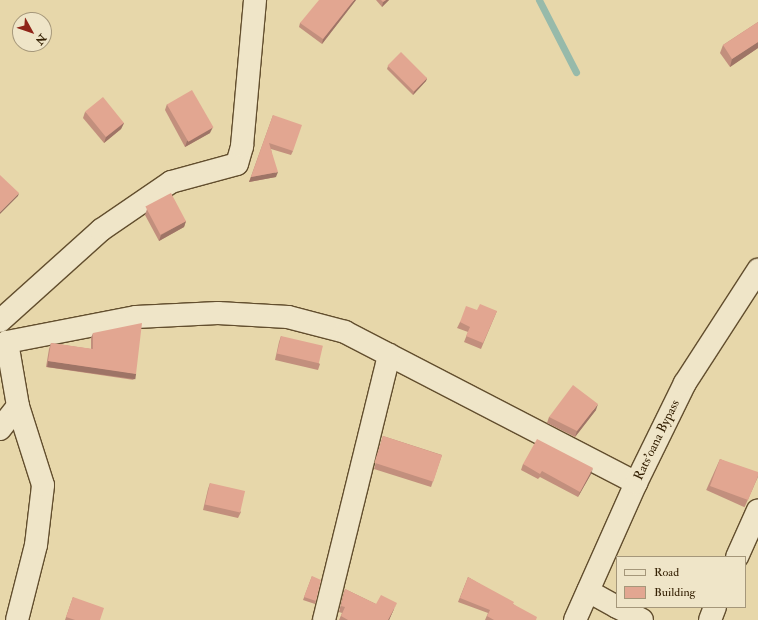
<!DOCTYPE html>
<html>
<head>
<meta charset="utf-8">
<style>
  body { margin:0 }
  #map { position:relative; width:758px; height:620px; overflow:hidden; background:#e7d7aa; font-family:"IM FELL Double Pica",serif }
  div>[style] { position:absolute }
  .stream>* { height:7px; margin:-3.5px; padding:0 3.5px; transform-origin:3.5px; border-radius:3.5px; background:#97baaa }
  .roads { filter:drop-shadow(1px 0 #624e2e) drop-shadow(-1px 0 #624e2e) drop-shadow(0 1px #624e2e) drop-shadow(0 -1px #624e2e) }
  .minor>* { height:22px; margin:-11px; padding:0 11px; transform-origin:11px; border-radius:11px; background:#efe5c8 }
  .wall>* { inset:0; background:#c28f7d; transform-origin:0 0 }
  .shaded-wall>* { inset:0; background:#9e7466; transform-origin:0 0 }
  .building>* { inset:0; background:#e2a691; transform-origin:0 0 }
  span { translate:-50% -50%; white-space:nowrap; text-align:center; line-height:1.15; -webkit-text-stroke:3.5px #efe5c8; paint-order:stroke }
  .street-label { font-size:13px; color:#352104 }
  .legend { position:absolute; left:616px; top:556px; width:130px; height:52px; box-sizing:border-box; background:#efe5c8; border:1px solid #a5977a; margin:0; padding:5px 7px; list-style:none; font-size:12px; color:#352104 }
  .legend li { display:flex; align-items:center; gap:8px; height:20px }
  .legend b { width:20px; border:1px solid #a5977a }
  .north { position:absolute; left:12px; top:12px; width:40px; height:40px; box-sizing:border-box; background:#efe5c8; border:1px solid #a5977a; border-radius:50%; rotate:130deg; font-size:11px; font-weight:700; line-height:16px; text-align:center; color:#352104 }
  .north::after { content:''; display:block; margin:auto; width:14px; height:18px; background:#8f2418; clip-path:polygon(50% 0,100% 100%,50% 72%,0 100%) }
</style>
</head>
<body>
<div id="map">
  <div class="stream">
    <i style="left:539px;top:0;width:81px;rotate:62.8deg"></i>
  </div>
  <div class="roads">
    <div class="minor">
      <i style="left:0;top:321px;width:136px;rotate:-42deg"></i>
      <i style="left:101px;top:230px;width:85px;rotate:-34.4deg"></i>
      <i style="left:171px;top:182px;width:68px;rotate:-15.3deg"></i>
      <i style="left:237px;top:164px;width:19px;rotate:-74deg"></i>
      <i style="left:242px;top:146px;width:147px;rotate:-84.9deg"></i>
      <i style="left:0;top:429px;width:29px;rotate:-52deg"></i>
      <i style="left:18px;top:406px;width:65px;rotate:-99.8deg"></i>
      <i style="left:7px;top:342px;width:131px;rotate:-11deg"></i>
      <i style="left:136px;top:317px;width:82px;rotate:-2.8deg"></i>
      <i style="left:218px;top:313px;width:70px;rotate:3.3deg"></i>
      <i style="left:288px;top:317px;width:59px;rotate:14.7deg"></i>
      <i style="left:345px;top:332px;width:328px;rotate:27.4deg"></i>
      <i style="left:737px;top:557px;width:51px;rotate:-65.9deg"></i>
      <i style="left:588px;top:591px;width:33px;rotate:29deg"></i>
      <i style="left:617px;top:607px;width:28px;rotate:27deg"></i>
      <i style="left:17px;top:620px;width:77px;rotate:-75.8deg"></i>
      <i style="left:36px;top:545px;width:60px;rotate:-83.3deg"></i>
      <i style="left:43px;top:485px;width:83px;rotate:-107.6deg"></i>
      <i style="left:324px;top:620px;width:273px;rotate:-76.2deg"></i>
      <i style="left:575px;top:620px;width:150px;rotate:-66deg"></i>
      <i style="left:636px;top:483px;width:111px;rotate:-63.9deg"></i>
      <i style="left:685px;top:383px;width:135px;rotate:-57.1deg"></i>
      <i style="left:710px;top:620px;width:14px;rotate:-69deg"></i>
    </div>
  </div>
  <div class="wall">
    <i style="clip-path:polygon(356px 0,322px 44px,299px 27px,300px 23px)"></i>
    <i style="clip-path:polygon(376px 0,389px 0,382px 7px)"></i>
    <i style="clip-path:polygon(758px 22px,758px 48px,730px 67px,720px 53px,723px 45px)"></i>
    <i style="clip-path:polygon(388px 66px,427px 78px,426px 81px,413px 95px,387px 69px)"></i>
    <i style="clip-path:polygon(167px 104px,210px 133px,185px 147px,165px 110px)"></i>
    <i style="clip-path:polygon(85px 112px,124px 123px,121px 129px,104px 143px,83px 118px)"></i>
    <i style="clip-path:polygon(273px 115px,293px 151px,291px 155px,271px 149px,276px 177px,249px 182px)"></i>
    <i style="clip-path:polygon(147px 209px,186px 221px,184px 227px,159px 241px,145px 215px)"></i>
    <i style="clip-path:polygon(477px 310px,497px 311px,481px 349px,464px 342px,468px 332px,457px 328px,460px 322px)"></i>
    <i style="clip-path:polygon(93px 333px,134px 380px,46px 367px,49px 349px,51px 343px,91px 349px,91px 338px)"></i>
    <i style="clip-path:polygon(281px 336px,320px 364px,318px 370px,275px 360px,279px 342px)"></i>
    <i style="clip-path:polygon(596px 410px,575px 437px,547px 423px,549px 417px)"></i>
    <i style="clip-path:polygon(383px 436px,442px 455px,431px 487px,374px 469px,381px 442px)"></i>
    <i style="left:720px;top:459px;width:42px;height:34px;rotate:24deg"></i>
    <i style="clip-path:polygon(523px 464px,591px 474px,578px 497px,540px 477px,538px 479px,521px 470px)"></i>
    <i style="clip-path:polygon(210px 483px,241px 512px,238px 518px,203px 510px,208px 489px)"></i>
    <i style="clip-path:polygon(312px 576px,316px 601px,315px 604px,303px 600px)"></i>
    <i style="clip-path:polygon(468px 577px,513px 604px,536px 620px,485px 620px,488px 613px,458px 602px)"></i>
    <i style="clip-path:polygon(345px 589px,376px 604px,394px 609px,389px 620px,339px 620px,342px 613px,339px 612px,343px 595px)"></i>
    <i style="clip-path:polygon(73px 597px,100px 620px,65px 620px)"></i>
  </div>
  <div class="shaded-wall">
    <i style="clip-path:polygon(354px 0,356px 0,322px 44px,323px 39px)"></i>
    <i style="clip-path:polygon(386px 0,389px 0,382px 7px,383px 2px)"></i>
    <i style="clip-path:polygon(758px 42px,758px 48px,730px 67px,732px 59px)"></i>
    <i style="clip-path:polygon(427px 78px,426px 81px,413px 95px,414px 92px)"></i>
    <i style="clip-path:polygon(124px 123px,121px 129px,104px 143px,106px 137px)"></i>
    <i style="clip-path:polygon(213px 127px,210px 133px,185px 147px,187px 141px)"></i>
    <i style="clip-path:polygon(278px 172px,276px 177px,249px 182px,251px 177px)"></i>
    <i style="clip-path:polygon(19px 193px,18px 196px,0 214px,0 212px)"></i>
    <i style="clip-path:polygon(186px 221px,184px 227px,159px 241px,161px 235px)"></i>
    <i style="left:48px;top:361px;width:89px;height:6px;rotate:8deg"></i>
    <i style="clip-path:polygon(598px 404px,596px 410px,575px 437px,577px 431px)"></i>
    <i style="clip-path:polygon(593px 468px,591px 474px,578px 497px,580px 492px)"></i>
    <i style="clip-path:polygon(397px 603px,394px 609px,389px 620px,388px 620px)"></i>
  </div>
  <div class="building">
    <i style="clip-path:polygon(319px 0,354px 0,323px 39px,300px 23px)"></i>
    <i style="clip-path:polygon(381px 0,386px 0,383px 2px)"></i>
    <i style="clip-path:polygon(758px 22px,758px 42px,732px 59px,723px 45px)"></i>
    <i style="left:401px;top:52px;width:37px;height:19px;rotate:45deg"></i>
    <i style="left:192px;top:90px;width:43px;height:29px;rotate:60deg"></i>
    <i style="left:103px;top:97px;width:33px;height:23px;rotate:51deg"></i>
    <i style="clip-path:polygon(273px 115px,302px 125px,293px 151px,269px 143px,278px 172px,251px 177px)"></i>
    <i style="clip-path:polygon(0 175px,19px 193px,0 212px)"></i>
    <i style="left:171px;top:193px;width:32px;height:29px;rotate:62deg"></i>
    <i style="clip-path:polygon(480px 304px,497px 311px,483px 343px,466px 336px,470px 327px,460px 322px,466px 306px,477px 310px)"></i>
    <i style="clip-path:polygon(142px 323px,136px 374px,48px 361px,51px 343px,93px 349px,93px 333px)"></i>
    <i style="left:281px;top:336px;width:43px;height:18px;rotate:13deg"></i>
    <i style="clip-path:polygon(573px 385px,598px 404px,577px 431px,549px 417px)"></i>
    <i style="left:383px;top:436px;width:62px;height:28px;rotate:18deg"></i>
    <i style="clip-path:polygon(537px 439px,593px 468px,580px 492px,542px 471px,540px 474px,523px 464px)"></i>
    <i style="clip-path:polygon(720px 459px,758px 472px,758px 476px,748px 500px,710px 486px)"></i>
    <i style="left:210px;top:483px;width:36px;height:22px;rotate:13deg"></i>
    <i style="clip-path:polygon(312px 576px,321px 580px,316px 601px,304px 597px)"></i>
    <i style="clip-path:polygon(468px 577px,514px 602px,513px 604px,537px 617px,536px 620px,494px 620px,487px 616px,490px 610px,460px 598px)"></i>
    <i style="clip-path:polygon(345px 589px,376px 604px,381px 595px,397px 603px,388px 620px,348px 620px,341px 616px,345px 607px,341px 606px)"></i>
    <i style="clip-path:polygon(73px 597px,104px 608px,100px 620px,75px 620px,66px 617px)"></i>
  </div>
  <div class="street-label">
    <span style="left:657px;top:440px;rotate:-64deg">Rats'oana Bypass</span>
  </div>
  <ul class="legend">
  <li><b style="height:5px;background:#efe5c8"></b>Road</li>
  <li><b style="height:11px;background:#e2a691"></b>Building</li>
  </ul>
  <div class="north">N</div>
</div>
</body>
</html>
